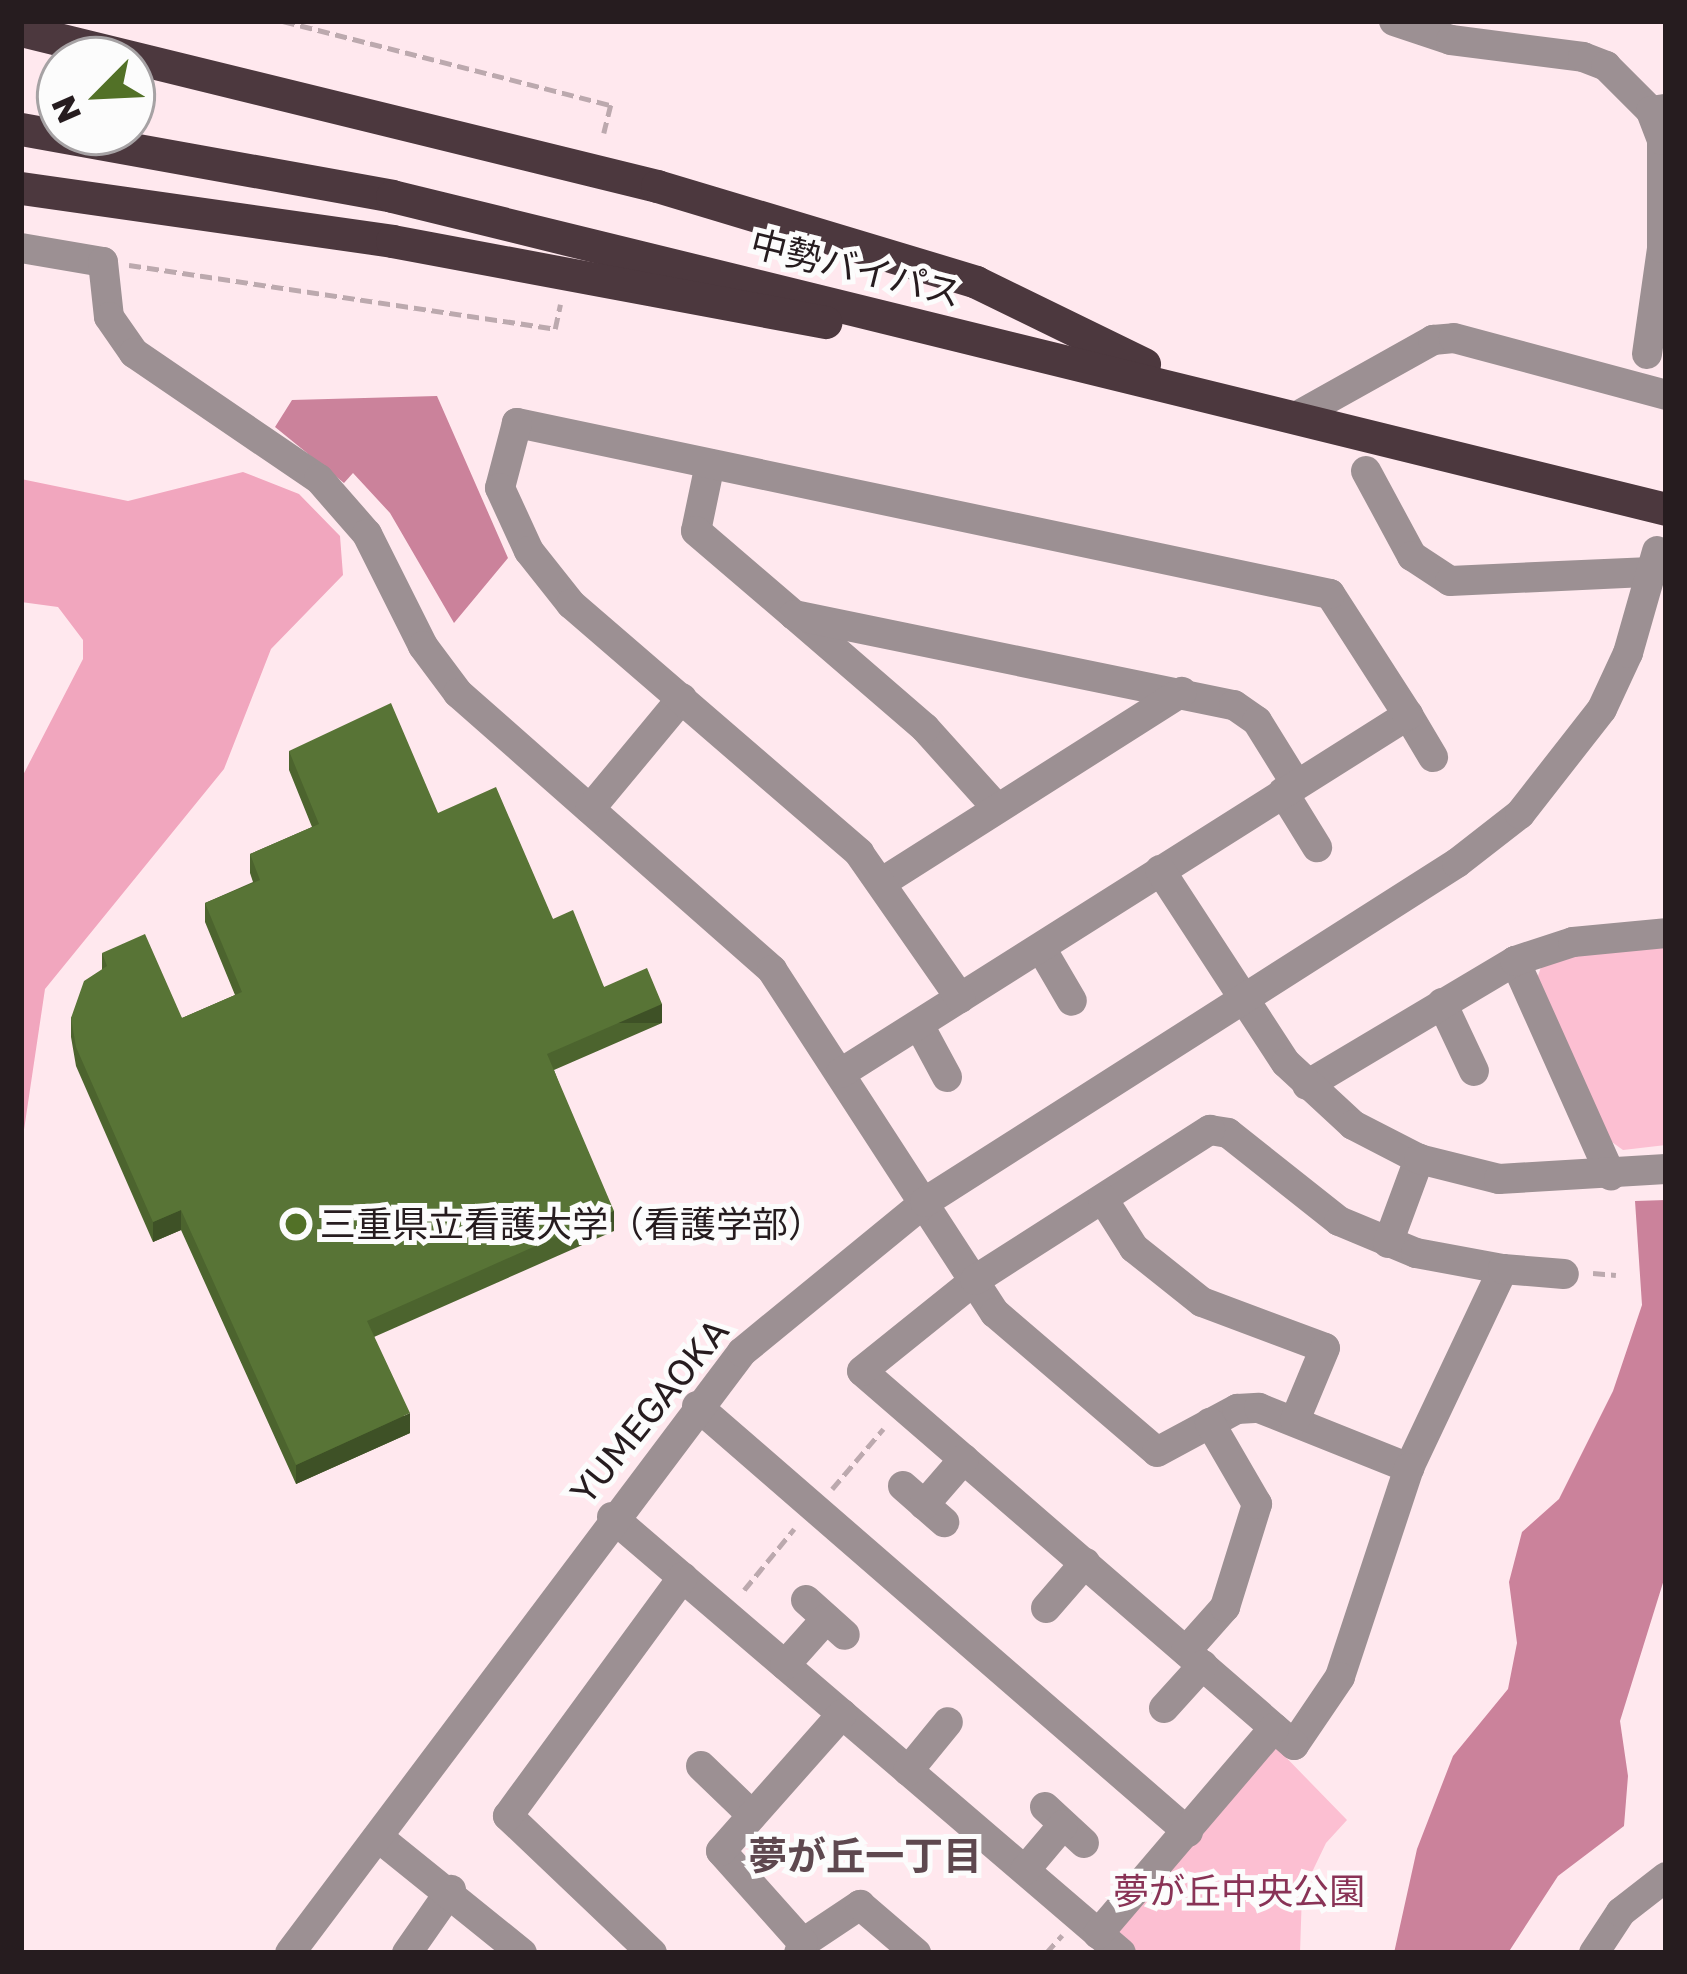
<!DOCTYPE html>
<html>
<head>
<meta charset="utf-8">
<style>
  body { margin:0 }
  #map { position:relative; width:1687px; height:1974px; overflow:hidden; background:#ffe8ee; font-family:"Golos Text","Noto Sans JP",sans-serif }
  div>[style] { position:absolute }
  .green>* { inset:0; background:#fcbfd2 }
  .forest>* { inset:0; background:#f1a6be }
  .water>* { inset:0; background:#cb829b }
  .path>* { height:4.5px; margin-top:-2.25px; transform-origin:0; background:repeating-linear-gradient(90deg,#bca9ae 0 12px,transparent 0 18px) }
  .minor>* { height:30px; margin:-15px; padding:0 15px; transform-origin:15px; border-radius:15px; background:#9c9093 }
  .tertiary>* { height:30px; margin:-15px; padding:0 15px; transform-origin:15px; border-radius:15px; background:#9c9093 }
  .trunk>* { height:33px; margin:-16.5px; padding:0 16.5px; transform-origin:16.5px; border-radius:16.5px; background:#4c383e }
  .wall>* { inset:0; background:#4c642e }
  .shaded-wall>* { inset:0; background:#3e5126; transform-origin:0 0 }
  .building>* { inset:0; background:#587436 }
  .dots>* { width:33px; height:33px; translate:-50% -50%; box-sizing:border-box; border:6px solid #fcfcfc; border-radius:50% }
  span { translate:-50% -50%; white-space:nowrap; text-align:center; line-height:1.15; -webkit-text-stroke:10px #fcfcfc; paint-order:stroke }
  .street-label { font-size:36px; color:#261c1f }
  .poi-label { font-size:36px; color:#261c1f }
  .left { translate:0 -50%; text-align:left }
  .park-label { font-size:36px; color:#893356 }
  .neighbourhood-label { font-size:39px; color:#5e484f; font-weight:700 }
  .frame { position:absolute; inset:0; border:24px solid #261c1f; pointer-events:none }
  .north { position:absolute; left:36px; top:36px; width:120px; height:120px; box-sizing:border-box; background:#fcfcfc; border:3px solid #a6a2a4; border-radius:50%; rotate:246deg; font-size:33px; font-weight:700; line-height:48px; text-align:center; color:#261c1f }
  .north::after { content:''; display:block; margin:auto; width:42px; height:54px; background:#527127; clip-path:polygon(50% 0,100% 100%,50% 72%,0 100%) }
</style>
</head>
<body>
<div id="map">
  <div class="green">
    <i style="clip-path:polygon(1666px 943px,1666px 1145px,1623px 1150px,1609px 1140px,1537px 979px,1543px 961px)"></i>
    <i style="clip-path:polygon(1273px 1744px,1347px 1820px,1326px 1843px,1302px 1893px,1300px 1953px,1138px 1953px,1113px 1932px)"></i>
  </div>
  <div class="forest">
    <i style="clip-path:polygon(243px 472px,299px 494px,340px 536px,343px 575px,271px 649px,224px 769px,45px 989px,21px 1150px,21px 779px,83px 659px,83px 640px,58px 607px,21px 602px,21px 479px,128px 501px)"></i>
  </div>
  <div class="water">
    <i style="clip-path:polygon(437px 396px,508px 558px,454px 623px,390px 513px,353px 473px,344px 483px,275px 427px,292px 400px)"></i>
    <i style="clip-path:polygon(1666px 1200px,1666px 1573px,1620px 1721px,1628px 1776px,1624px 1826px,1558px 1876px,1508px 1953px,1394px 1953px,1417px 1849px,1453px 1756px,1508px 1689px,1517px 1643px,1509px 1582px,1522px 1532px,1559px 1499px,1613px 1391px,1642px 1305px,1635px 1201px)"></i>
  </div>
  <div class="path">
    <i style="left:283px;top:21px;width:339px;rotate:14.4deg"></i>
    <i style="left:611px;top:105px;width:29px;rotate:104deg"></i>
    <i style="left:129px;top:265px;width:431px;rotate:8.5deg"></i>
    <i style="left:555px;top:329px;width:25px;rotate:-78deg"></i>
    <i style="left:1593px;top:1273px;width:23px;rotate:5deg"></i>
    <i style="left:832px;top:1489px;width:79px;rotate:-49.6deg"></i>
    <i style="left:744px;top:1590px;width:79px;rotate:-50.7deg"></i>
    <i style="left:1046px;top:1953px;width:24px;rotate:-48deg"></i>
  </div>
  <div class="minor">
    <i style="left:1394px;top:21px;width:60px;rotate:18.4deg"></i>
    <i style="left:1451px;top:40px;width:133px;rotate:7.3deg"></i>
    <i style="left:1583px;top:57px;width:25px;rotate:21deg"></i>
    <i style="left:1606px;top:66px;width:64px;rotate:45deg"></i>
    <i style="left:1651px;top:111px;width:15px;rotate:-8deg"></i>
    <i style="left:21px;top:248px;width:83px;rotate:9.7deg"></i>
    <i style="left:103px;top:262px;width:55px;rotate:83.8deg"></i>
    <i style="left:109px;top:317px;width:44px;rotate:55.2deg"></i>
    <i style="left:134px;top:353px;width:224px;rotate:34.3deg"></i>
    <i style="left:319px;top:479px;width:73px;rotate:48.9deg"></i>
    <i style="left:367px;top:534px;width:125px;rotate:63.4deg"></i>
    <i style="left:423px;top:646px;width:59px;rotate:53.3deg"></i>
    <i style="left:458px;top:693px;width:419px;rotate:41.4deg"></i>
    <i style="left:772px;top:970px;width:409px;rotate:57deg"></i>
    <i style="left:995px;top:1313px;width:213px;rotate:40.6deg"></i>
    <i style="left:1157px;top:1452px;width:91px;rotate:-28.3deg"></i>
    <i style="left:1237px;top:1409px;width:22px;rotate:-3deg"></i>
    <i style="left:1259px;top:1408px;width:162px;rotate:21.8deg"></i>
    <i style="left:1647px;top:354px;width:107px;rotate:-81.9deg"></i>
    <i style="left:1662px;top:248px;width:108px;rotate:-90deg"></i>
    <i style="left:1662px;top:140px;width:31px;rotate:-111deg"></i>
    <i style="left:1299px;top:415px;width:154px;rotate:-29.2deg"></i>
    <i style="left:1433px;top:340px;width:21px;rotate:-5deg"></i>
    <i style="left:1454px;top:338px;width:220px;rotate:15deg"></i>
    <i style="left:710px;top:464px;width:68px;rotate:101.8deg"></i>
    <i style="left:696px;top:531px;width:129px;rotate:40.6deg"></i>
    <i style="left:1366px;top:471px;width:97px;rotate:61.6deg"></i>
    <i style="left:1412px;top:556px;width:45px;rotate:33.3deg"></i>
    <i style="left:1450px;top:581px;width:201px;rotate:-2.6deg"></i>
    <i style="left:1408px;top:715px;width:49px;rotate:59.2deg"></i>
    <i style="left:1283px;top:792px;width:65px;rotate:58.3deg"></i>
    <i style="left:997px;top:808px;width:108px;rotate:-132deg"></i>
    <i style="left:925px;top:728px;width:173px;rotate:-139.2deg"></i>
    <i style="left:794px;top:615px;width:449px;rotate:11.6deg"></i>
    <i style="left:1234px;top:705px;width:28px;rotate:35deg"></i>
    <i style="left:1257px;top:721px;width:74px;rotate:58.2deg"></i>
    <i style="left:590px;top:809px;width:144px;rotate:-50.3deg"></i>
    <i style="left:884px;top:881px;width:353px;rotate:-32.4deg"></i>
    <i style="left:1041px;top:948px;width:61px;rotate:59.7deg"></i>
    <i style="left:1515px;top:961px;width:235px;rotate:65.9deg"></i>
    <i style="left:1442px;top:1003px;width:75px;rotate:64.8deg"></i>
    <i style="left:919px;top:1025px;width:59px;rotate:61.7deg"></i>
    <i style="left:841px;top:1073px;width:671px;rotate:-32.27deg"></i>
    <i style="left:1408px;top:715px;width:144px;rotate:-122.8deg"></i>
    <i style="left:1330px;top:594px;width:831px;rotate:-168.12deg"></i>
    <i style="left:517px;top:423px;width:67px;rotate:104.7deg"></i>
    <i style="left:500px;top:488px;width:69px;rotate:65.3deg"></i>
    <i style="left:529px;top:551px;width:68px;rotate:51.6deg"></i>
    <i style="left:571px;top:604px;width:381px;rotate:40.8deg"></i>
    <i style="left:859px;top:853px;width:177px;rotate:55.1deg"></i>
    <i style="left:1307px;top:1085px;width:242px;rotate:-30.8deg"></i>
    <i style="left:1515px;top:961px;width:61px;rotate:-18.1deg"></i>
    <i style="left:1573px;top:942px;width:93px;rotate:-5.5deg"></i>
    <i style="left:1210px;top:1130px;width:18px;rotate:9deg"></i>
    <i style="left:1228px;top:1133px;width:142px;rotate:38.4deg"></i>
    <i style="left:1339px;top:1221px;width:83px;rotate:22.6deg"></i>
    <i style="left:1416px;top:1253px;width:88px;rotate:10.4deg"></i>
    <i style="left:1503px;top:1269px;width:220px;rotate:115.3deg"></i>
    <i style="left:1409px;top:1468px;width:220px;rotate:108.3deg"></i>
    <i style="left:1340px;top:1677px;width:82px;rotate:124.1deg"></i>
    <i style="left:1294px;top:1745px;width:571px;rotate:-139.12deg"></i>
    <i style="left:862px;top:1371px;width:145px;rotate:-38.8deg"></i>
    <i style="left:975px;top:1280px;width:279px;rotate:-32.6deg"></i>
    <i style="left:1103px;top:1199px;width:58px;rotate:57.7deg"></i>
    <i style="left:1134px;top:1248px;width:87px;rotate:38.5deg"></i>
    <i style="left:1202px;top:1302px;width:131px;rotate:20.5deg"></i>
    <i style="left:1325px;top:1348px;width:78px;rotate:112.6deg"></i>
    <i style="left:1388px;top:1243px;width:90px;rotate:-69.7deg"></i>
    <i style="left:1503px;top:1269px;width:61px;rotate:4.7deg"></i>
    <i style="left:697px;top:1406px;width:650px;rotate:40.95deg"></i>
    <i style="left:903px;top:1486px;width:55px;rotate:41.3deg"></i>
    <i style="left:924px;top:1505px;width:61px;rotate:-49deg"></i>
    <i style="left:612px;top:1517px;width:670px;rotate:40.58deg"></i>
    <i style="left:806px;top:1600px;width:52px;rotate:41.9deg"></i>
    <i style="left:1046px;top:1608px;width:60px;rotate:-49.1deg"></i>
    <i style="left:1186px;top:1651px;width:59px;rotate:-48.4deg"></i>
    <i style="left:1225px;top:1607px;width:108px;rotate:-72.7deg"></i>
    <i style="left:1257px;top:1504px;width:94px;rotate:-120.1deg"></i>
    <i style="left:785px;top:1665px;width:62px;rotate:-48.3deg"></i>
    <i style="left:1164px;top:1708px;width:58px;rotate:-47.8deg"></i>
    <i style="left:701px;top:1766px;width:71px;rotate:43.9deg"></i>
    <i style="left:908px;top:1771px;width:63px;rotate:-50.8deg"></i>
    <i style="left:1045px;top:1807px;width:53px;rotate:42.7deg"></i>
    <i style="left:1025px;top:1870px;width:59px;rotate:-49.8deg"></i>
    <i style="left:1098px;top:1934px;width:271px;rotate:-49.5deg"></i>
    <i style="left:803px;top:1943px;width:69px;rotate:-33.7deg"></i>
    <i style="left:860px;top:1905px;width:74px;rotate:40.6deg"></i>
    <i style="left:407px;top:1953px;width:77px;rotate:-55.1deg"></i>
    <i style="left:652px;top:1953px;width:199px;rotate:-136.4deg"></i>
    <i style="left:508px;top:1816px;width:296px;rotate:-53.8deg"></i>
    <i style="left:799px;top:1953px;width:11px;rotate:-68deg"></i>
    <i style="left:803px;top:1943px;width:123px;rotate:-131.7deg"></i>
    <i style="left:721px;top:1851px;width:183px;rotate:-48.5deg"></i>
    <i style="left:1594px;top:1953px;width:49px;rotate:-56.6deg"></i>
    <i style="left:1621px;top:1912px;width:57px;rotate:-37.9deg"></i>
  </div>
  <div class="tertiary">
    <i style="left:1160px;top:870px;width:230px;rotate:56.9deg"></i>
    <i style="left:1286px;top:1063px;width:91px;rotate:42.8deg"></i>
    <i style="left:1353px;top:1125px;width:74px;rotate:27.3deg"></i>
    <i style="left:1419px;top:1159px;width:82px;rotate:14deg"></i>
    <i style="left:1499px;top:1179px;width:167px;rotate:-3.4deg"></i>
    <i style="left:378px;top:1837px;width:185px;rotate:38.9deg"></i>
    <i style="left:290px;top:1953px;width:752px;rotate:-53.05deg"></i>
    <i style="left:742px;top:1352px;width:237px;rotate:-39.3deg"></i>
    <i style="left:925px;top:1202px;width:631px;rotate:-32.51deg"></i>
    <i style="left:1457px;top:863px;width:80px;rotate:-37.9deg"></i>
    <i style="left:1520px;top:814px;width:133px;rotate:-52deg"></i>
    <i style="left:1602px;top:709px;width:62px;rotate:-65.1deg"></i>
    <i style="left:1628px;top:653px;width:106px;rotate:-74.1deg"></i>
  </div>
  <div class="trunk">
    <i style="left:21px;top:30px;width:655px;rotate:13.78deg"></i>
    <i style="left:657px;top:186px;width:333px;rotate:16.7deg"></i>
    <i style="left:976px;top:282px;width:187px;rotate:26deg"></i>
    <i style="left:21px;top:129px;width:377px;rotate:10.2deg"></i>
    <i style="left:392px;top:196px;width:1312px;rotate:13.8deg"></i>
    <i style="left:21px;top:188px;width:375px;rotate:8.1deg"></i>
    <i style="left:392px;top:241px;width:441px;rotate:10.6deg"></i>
  </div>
  <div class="wall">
    <i style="clip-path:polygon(289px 751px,438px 813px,553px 919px,604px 987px,662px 1023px,554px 1070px,614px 1231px,374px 1337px,410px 1433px,296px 1484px,181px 1230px,153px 1242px,76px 1066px,71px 1037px,71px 1018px,102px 970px,102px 953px,182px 1018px,235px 995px,205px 922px,205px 903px,253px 882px,250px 873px,250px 854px,312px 827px,289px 770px)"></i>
  </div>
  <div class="shaded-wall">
    <i style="left:662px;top:1004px;width:19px;height:125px;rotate:90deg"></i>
    <i style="clip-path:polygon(181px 1210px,181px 1230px,153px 1242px,153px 1222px)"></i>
    <i style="left:614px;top:1211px;width:20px;height:270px;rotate:90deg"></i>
    <i style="clip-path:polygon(410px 1413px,410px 1433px,296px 1484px,296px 1465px)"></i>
  </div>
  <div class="building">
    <i style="clip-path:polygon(391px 703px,438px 813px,496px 787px,553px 919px,573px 910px,604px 987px,647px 968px,662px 1004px,547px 1054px,614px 1211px,367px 1321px,410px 1413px,296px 1465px,181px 1210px,153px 1222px,76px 1047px,71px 1018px,84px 981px,107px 966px,102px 953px,145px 934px,182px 1018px,242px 992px,205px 903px,260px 880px,250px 854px,319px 824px,289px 751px)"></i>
  </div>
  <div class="dots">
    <i style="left:296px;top:1224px;background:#527127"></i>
  </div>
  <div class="street-label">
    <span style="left:856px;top:268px;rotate:14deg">中勢バイパス</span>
    <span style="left:649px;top:1411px;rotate:-51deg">YUMEGAOKA</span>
  </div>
  <div class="poi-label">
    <span class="left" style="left:320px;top:1224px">三重県立看護大学（看護学部）</span>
  </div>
  <div class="park-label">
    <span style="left:1239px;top:1891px">夢が丘中央公園</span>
  </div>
  <div class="neighbourhood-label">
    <span style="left:865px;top:1856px">夢が丘一丁目</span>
  </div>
  <div class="frame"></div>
  <div class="north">N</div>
</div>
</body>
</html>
